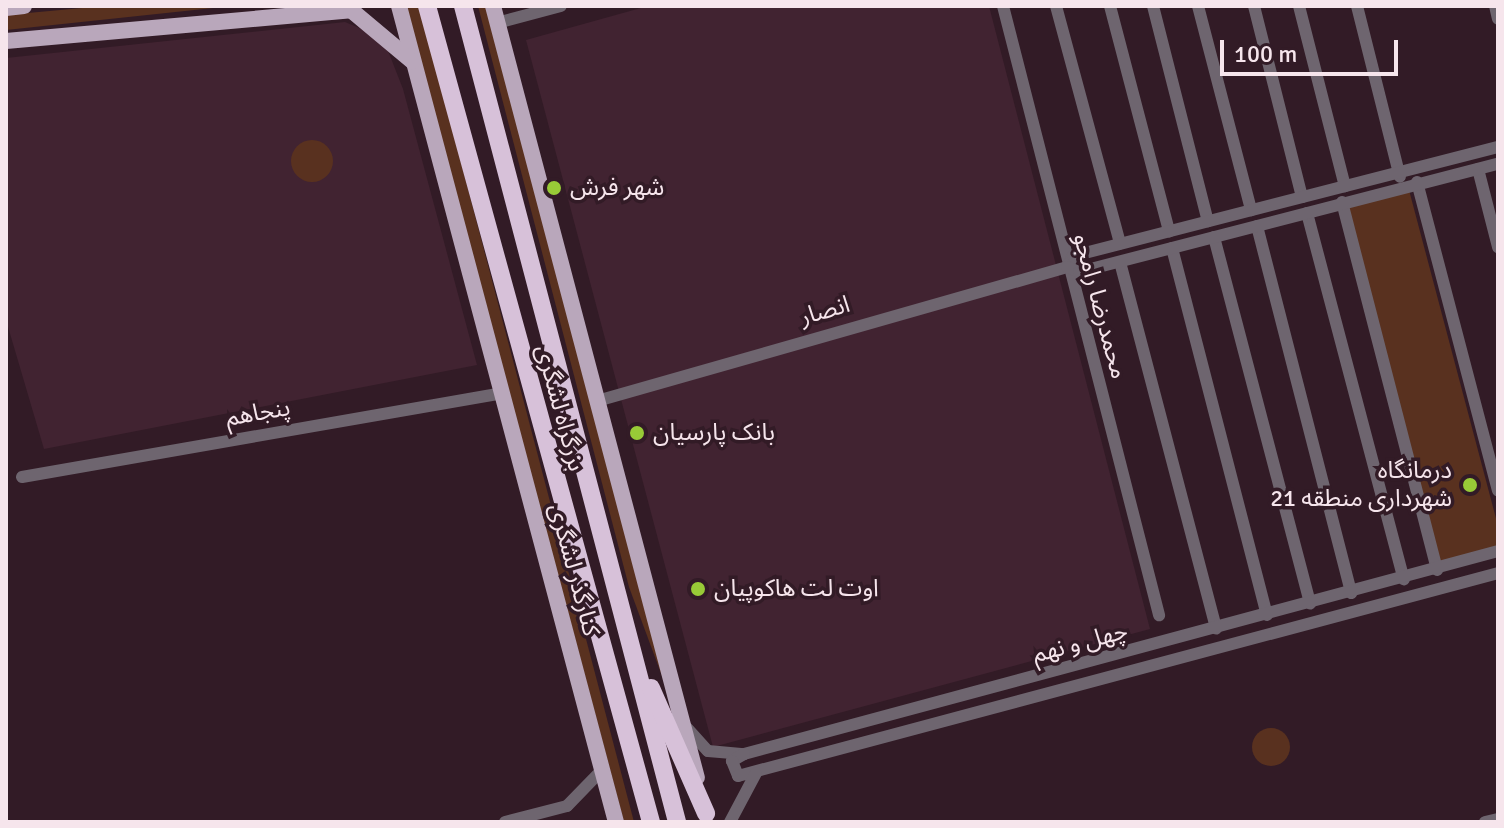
<!DOCTYPE html>
<html>
<head>
<meta charset="utf-8">
<style>
  body { margin:0 }
  #map { position:relative; width:1504px; height:828px; overflow:hidden; background:#321b26; font-family:Signika,"Noto Sans Arabic",sans-serif }
  div>[style] { position:absolute }
  .built>* { inset:0; background:#412331 }
  .green>* { inset:0; background:#59311f }
  .round { border-radius:50% }
  .minor>* { height:12px; margin:-6px; padding:0 6px; transform-origin:6px; border-radius:6px; background:#6e656f }
  .major>* { height:16px; margin:-8px; padding:0 8px; transform-origin:8px; border-radius:8px; background:#b9a7bb }
  .highway>* { height:18px; margin:-9px; padding:0 9px; transform-origin:9px; border-radius:9px; background:#d7c1d9 }
  .dots>* { width:22px; height:22px; translate:-50% -50%; box-sizing:border-box; border:4px solid #321b26; border-radius:50% }
  span { translate:-50% -50%; white-space:nowrap; text-align:center; line-height:1.15; -webkit-text-stroke:7px #321b26; paint-order:stroke }
  .poi-label { font-size:24px; color:#f6e5ec }
  .left { translate:0 -50%; text-align:left }
  .right { translate:-100% -50%; text-align:right }
  .street-label { font-size:24px; color:#f6e5ec }
  .frame { position:absolute; inset:0; border:8px solid #f6e5ec; pointer-events:none }
  .scale { position:absolute; left:1220px; top:40px; width:178px; height:36px; box-sizing:border-box; border:4px solid #f6e5ec; border-top:0; padding-left:10px; font-size:24px; line-height:28px; white-space:nowrap; color:#f6e5ec; -webkit-text-stroke:6px #321b26; paint-order:stroke }
</style>
</head>
<body>
<div id="map">
  <div class="built">
    <i style="clip-path:polygon(648px 6px,989px 6px,1150px 629px,713px 747px,526px 40px)"></i>
    <i style="clip-path:polygon(345px 22px,383px 38px,403px 89px,477px 365px,44px 449px,6px 320px,6px 58px)"></i>
  </div>
  <div class="green">
    <i style="clip-path:polygon(104px 6px,232px 6px,6px 30px,6px 15px)"></i>
    <i style="clip-path:polygon(406px 6px,420px 6px,634px 822px,624px 822px)"></i>
    <i style="clip-path:polygon(478px 6px,487px 6px,672px 703px,629px 587px)"></i>
    <i class="round" style="left:291px;top:140px;width:42px;height:42px"></i>
    <i style="clip-path:polygon(1409px 190px,1498px 526px,1498px 546px,1438px 562px,1347px 207px)"></i>
    <i class="round" style="left:1252px;top:728px;width:38px;height:38px"></i>
  </div>
  <div class="minor">
    <i style="left:1003px;top:6px;width:629px;rotate:75.63deg"></i>
    <i style="left:1056px;top:6px;width:246px;rotate:74.9deg"></i>
    <i style="left:1110px;top:6px;width:233px;rotate:75.3deg"></i>
    <i style="left:1153px;top:6px;width:222px;rotate:75.7deg"></i>
    <i style="left:1198px;top:6px;width:211px;rotate:75.4deg"></i>
    <i style="left:1254px;top:6px;width:197px;rotate:75.9deg"></i>
    <i style="left:1299px;top:6px;width:186px;rotate:75.7deg"></i>
    <i style="left:1357px;top:6px;width:176px;rotate:75.9deg"></i>
    <i style="left:1495px;top:6px;width:13px;rotate:77deg"></i>
    <i style="left:497px;top:23px;width:66px;rotate:-14.9deg"></i>
    <i style="left:1478px;top:169px;width:81px;rotate:75.6deg"></i>
    <i style="left:1417px;top:182px;width:319px;rotate:75.3deg"></i>
    <i style="left:1342px;top:202px;width:380px;rotate:75.5deg"></i>
    <i style="left:1307px;top:213px;width:379px;rotate:75.2deg"></i>
    <i style="left:1257px;top:226px;width:379px;rotate:75.6deg"></i>
    <i style="left:1214px;top:237px;width:379px;rotate:75.3deg"></i>
    <i style="left:1172px;top:248px;width:379px;rotate:75.5deg"></i>
    <i style="left:1120px;top:262px;width:379px;rotate:75.3deg"></i>
    <i style="left:1067px;top:267px;width:13px;rotate:-61deg"></i>
    <i style="left:1073px;top:256px;width:439px;rotate:-14.4deg"></i>
    <i style="left:597px;top:401px;width:489px;rotate:-15.9deg"></i>
    <i style="left:1067px;top:267px;width:13px;rotate:23deg"></i>
    <i style="left:1079px;top:272px;width:433px;rotate:-14.5deg"></i>
    <i style="left:22px;top:477px;width:487px;rotate:-9.9deg"></i>
    <i style="left:687px;top:728px;width:31px;rotate:48deg"></i>
    <i style="left:708px;top:751px;width:36px;rotate:5deg"></i>
    <i style="left:744px;top:754px;width:781px;rotate:-15.07deg"></i>
    <i style="left:744px;top:754px;width:14px;rotate:150deg"></i>
    <i style="left:732px;top:761px;width:16px;rotate:68deg"></i>
    <i style="left:738px;top:776px;width:787px;rotate:-14.95deg"></i>
    <i style="left:505px;top:822px;width:64px;rotate:-14.5deg"></i>
    <i style="left:567px;top:806px;width:50px;rotate:-45.8deg"></i>
    <i style="left:730px;top:822px;width:55px;rotate:-62deg"></i>
    <i style="left:1485px;top:822px;width:13px;rotate:-13deg"></i>
  </div>
  <div class="major">
    <i style="left:399px;top:6px;width:844px;rotate:75.11deg"></i>
    <i style="left:493px;top:6px;width:798px;rotate:75.2deg"></i>
    <i style="left:6px;top:8px;width:18px;rotate:-6deg"></i>
    <i style="left:6px;top:41px;width:346px;rotate:-5.1deg"></i>
    <i style="left:351px;top:10px;width:80px;rotate:39.9deg"></i>
  </div>
  <div class="highway">
    <i style="left:427px;top:6px;width:846px;rotate:74.65deg"></i>
    <i style="left:463px;top:6px;width:844px;rotate:75.3deg"></i>
    <i style="left:651px;top:688px;width:137px;rotate:66.3deg"></i>
  </div>
  <div class="dots">
    <i style="left:554px;top:188px;background:#98cb37"></i>
    <i style="left:637px;top:433px;background:#98cb37"></i>
    <i style="left:1470px;top:485px;background:#98cb37"></i>
    <i style="left:698px;top:589px;background:#98cb37"></i>
  </div>
  <div class="poi-label">
    <span class="left" style="left:570px;top:188px">شهر فرش</span>
    <span class="left" style="left:653px;top:433px">بانک پارسیان</span>
    <span class="right" style="left:1452px;top:485px">درمانگاه<br>شهرداری منطقه 21</span>
    <span class="left" style="left:714px;top:589px">اوت لت هاکوپیان</span>
  </div>
  <div class="street-label">
    <span style="left:1100px;top:306px;rotate:75deg">محمدرضا رامجو</span>
    <span style="left:825px;top:311px;rotate:-16deg">انصار</span>
    <span style="left:560px;top:408px;rotate:75deg">بزرگراه لشگری</span>
    <span style="left:258px;top:413px;rotate:-10deg">پنجاهم</span>
    <span style="left:574px;top:570px;rotate:75deg">کنارگذر لشگری</span>
    <span style="left:1080px;top:643px;rotate:-15deg">چهل و نهم</span>
  </div>
  <div class="frame"></div>
  <div class="scale">100 m</div>
</div>
</body>
</html>
